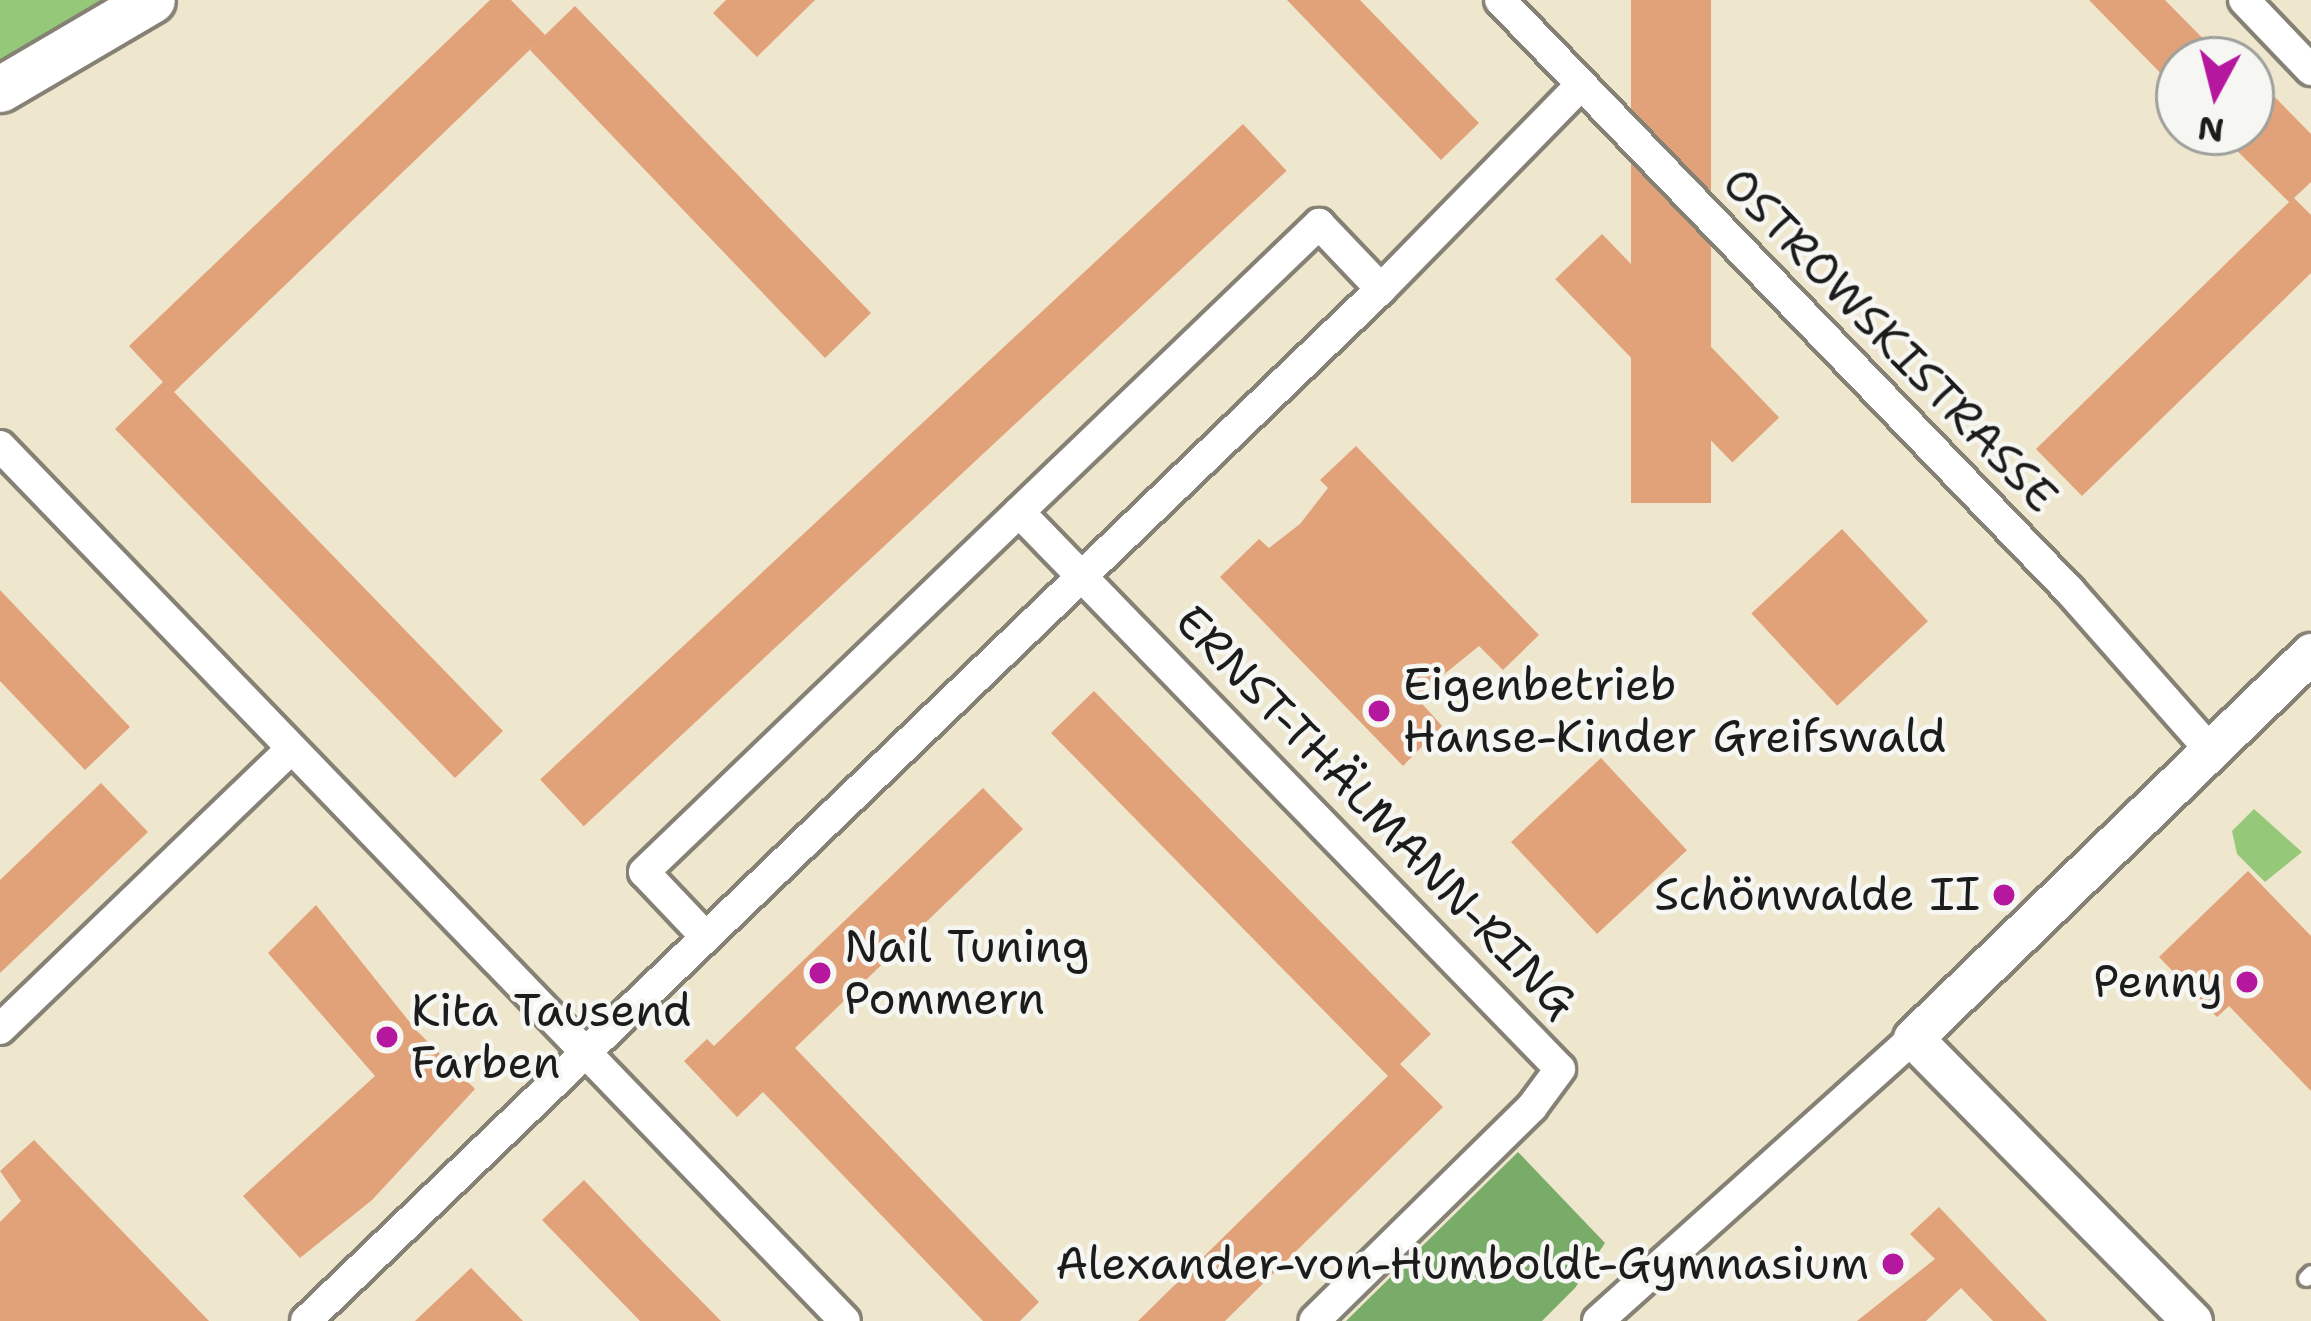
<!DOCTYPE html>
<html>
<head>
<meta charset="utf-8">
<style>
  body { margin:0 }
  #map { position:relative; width:2311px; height:1321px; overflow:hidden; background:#efe6ce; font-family:"Shantell Sans",sans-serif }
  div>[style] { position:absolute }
  .green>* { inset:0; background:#95c878 }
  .forest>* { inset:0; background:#78ac68 }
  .building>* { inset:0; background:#e1a27a; transform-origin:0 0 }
  .roads { filter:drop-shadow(3px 0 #868175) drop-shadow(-3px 0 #868175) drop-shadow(0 3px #868175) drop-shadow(0 -3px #868175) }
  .service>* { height:15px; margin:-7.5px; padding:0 7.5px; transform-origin:7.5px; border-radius:7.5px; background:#fff }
  .minor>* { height:30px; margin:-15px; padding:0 15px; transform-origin:15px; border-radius:15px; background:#fff }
  .tertiary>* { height:39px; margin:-19.5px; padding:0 19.5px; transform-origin:19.5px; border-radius:19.5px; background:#fff }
  .secondary>* { height:45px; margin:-22.5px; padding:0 22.5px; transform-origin:22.5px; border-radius:22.5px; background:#fff }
  .dots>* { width:33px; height:33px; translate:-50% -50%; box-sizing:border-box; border:6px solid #f6f6f2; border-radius:50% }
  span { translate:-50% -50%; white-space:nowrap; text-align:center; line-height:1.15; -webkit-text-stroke:9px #f6f6f2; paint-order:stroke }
  .street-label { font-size:45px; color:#1c1c1c }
  .poi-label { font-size:45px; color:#1c1c1c }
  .left { translate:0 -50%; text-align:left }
  .right { translate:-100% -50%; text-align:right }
  .north { position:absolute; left:2155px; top:36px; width:120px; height:120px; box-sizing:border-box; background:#f6f6f2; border:3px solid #9f9f9c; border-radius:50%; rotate:187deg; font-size:33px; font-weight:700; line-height:48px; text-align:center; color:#1c1c1c }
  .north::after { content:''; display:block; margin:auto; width:42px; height:54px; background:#b5179e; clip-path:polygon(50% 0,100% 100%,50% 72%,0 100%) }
</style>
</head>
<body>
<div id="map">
  <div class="green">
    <i style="clip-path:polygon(0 0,111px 0,0 66px)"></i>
    <i style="clip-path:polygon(2254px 809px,2302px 852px,2265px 882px,2237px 854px,2232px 831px)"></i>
  </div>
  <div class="forest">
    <i style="clip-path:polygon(1518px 1152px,1605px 1243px,1575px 1288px,1542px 1321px,1346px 1321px)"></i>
  </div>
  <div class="building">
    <i style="clip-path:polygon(490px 0,511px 0,545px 35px,575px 6px,871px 313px,825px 358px,530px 50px,538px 42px,174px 392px,503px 731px,455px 778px,115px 429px,163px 382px,129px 346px)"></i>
    <i style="clip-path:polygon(726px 0,815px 0,757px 57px,713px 13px)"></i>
    <i style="clip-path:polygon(1287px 0,1360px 0,1479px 123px,1441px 160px)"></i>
    <i style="left:1631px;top:0;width:80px;height:503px"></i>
    <i style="clip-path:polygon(2089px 0,2165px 0,2224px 60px,2179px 60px,2179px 92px)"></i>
    <i style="clip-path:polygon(2251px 73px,2311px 134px,2311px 182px,2294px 198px,2311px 215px,2311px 273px,2082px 496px,2036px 449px,2289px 202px,2218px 132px,2251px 132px)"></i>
    <i style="left:1243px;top:124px;width:64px;height:961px;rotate:47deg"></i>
    <i style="left:1602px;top:234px;width:255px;height:65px;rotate:46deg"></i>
    <i style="clip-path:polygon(1356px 446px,1539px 635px,1503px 670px,1479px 646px,1416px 697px,1442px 726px,1403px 766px,1220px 577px,1259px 539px,1269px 548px,1300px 524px,1328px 488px,1320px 480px)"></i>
    <i style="left:1842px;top:529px;width:126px;height:124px;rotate:47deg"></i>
    <i style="clip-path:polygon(0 590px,130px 727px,85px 770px,0 681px)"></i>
    <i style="clip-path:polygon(1094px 691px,1431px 1034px,1400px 1064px,1443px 1107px,1225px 1321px,1138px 1321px,1397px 1067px,1388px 1076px,1051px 733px)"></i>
    <i style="left:1601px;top:758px;width:126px;height:123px;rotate:47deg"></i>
    <i style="clip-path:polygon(101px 783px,148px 832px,0 973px,0 880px)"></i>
    <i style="clip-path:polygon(983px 788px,1023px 829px,795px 1048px,1039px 1302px,1020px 1321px,983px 1321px,763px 1092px,737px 1117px,684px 1061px,707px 1039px,714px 1046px)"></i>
    <i style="clip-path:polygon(2248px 871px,2311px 936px,2311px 1091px,2229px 1006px,2217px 1017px,2159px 957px)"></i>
    <i style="clip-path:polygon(316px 905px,416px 1030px,475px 1089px,372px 1200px,300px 1258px,243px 1196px,375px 1076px,268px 953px)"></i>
    <i style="clip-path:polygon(34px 1140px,209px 1321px,0 1321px,0 1222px,21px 1201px,0 1171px)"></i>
    <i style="clip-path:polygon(584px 1180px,643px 1242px,721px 1321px,640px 1321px,542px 1220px)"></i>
    <i style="clip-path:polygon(1939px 1207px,2047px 1321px,1993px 1321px,1961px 1288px,1926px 1321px,1857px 1321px,1935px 1259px,1910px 1234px)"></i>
    <i style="clip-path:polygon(471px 1268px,523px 1321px,415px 1321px)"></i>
  </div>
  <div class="roads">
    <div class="service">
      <i style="left:2306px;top:1278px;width:7px;rotate:-45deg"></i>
    </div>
    <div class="minor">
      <i style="left:1500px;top:0;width:820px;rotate:46.04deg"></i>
      <i style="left:2069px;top:590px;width:212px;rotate:48.6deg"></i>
      <i style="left:2244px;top:0;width:97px;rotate:46.3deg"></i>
      <i style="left:0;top:446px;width:1216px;rotate:46deg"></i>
      <i style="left:1019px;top:512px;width:776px;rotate:45.83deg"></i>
      <i style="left:1560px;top:1069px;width:47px;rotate:126.4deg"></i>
      <i style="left:1532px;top:1107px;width:305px;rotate:135.5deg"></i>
      <i style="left:705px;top:936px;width:88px;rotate:-133.6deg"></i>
      <i style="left:644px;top:872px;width:936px;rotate:-43.83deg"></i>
      <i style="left:1319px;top:224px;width:90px;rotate:46.4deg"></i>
      <i style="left:0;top:1029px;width:401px;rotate:-43.9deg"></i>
      <i style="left:306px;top:1321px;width:1490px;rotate:-43.83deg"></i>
      <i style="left:1381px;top:289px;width:286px;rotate:-45.6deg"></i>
      <i style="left:1598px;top:1321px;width:423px;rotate:-41.9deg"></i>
    </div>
    <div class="tertiary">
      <i style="left:2192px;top:1321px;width:397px;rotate:-134.6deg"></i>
      <i style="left:1913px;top:1038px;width:554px;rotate:-44.05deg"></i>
    </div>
    <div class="secondary">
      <i style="left:0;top:89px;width:176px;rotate:-30.4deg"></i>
    </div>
  </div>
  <div class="dots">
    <i style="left:1379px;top:711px;background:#b5179e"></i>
    <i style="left:2004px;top:895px;background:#b5179e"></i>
    <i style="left:820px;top:973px;background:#b5179e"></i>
    <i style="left:2247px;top:982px;background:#b5179e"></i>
    <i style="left:387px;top:1037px;background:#b5179e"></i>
    <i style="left:1893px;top:1264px;background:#b5179e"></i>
  </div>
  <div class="street-label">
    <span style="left:1890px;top:340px;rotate:46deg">OSTROWSKISTRASSE</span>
    <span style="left:1376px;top:812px;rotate:46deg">ERNST-THÄLMANN-RING</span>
  </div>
  <div class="poi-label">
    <span class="left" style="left:1403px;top:711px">Eigenbetrieb<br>Hanse-Kinder Greifswald</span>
    <span class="right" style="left:1980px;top:895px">Schönwalde II</span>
    <span class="left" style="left:844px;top:973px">Nail Tuning<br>Pommern</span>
    <span class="right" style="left:2223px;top:982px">Penny</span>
    <span class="left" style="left:411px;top:1037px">Kita Tausend<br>Farben</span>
    <span class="right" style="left:1869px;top:1264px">Alexander-von-Humboldt-Gymnasium</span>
  </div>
  <div class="north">N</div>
</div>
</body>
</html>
